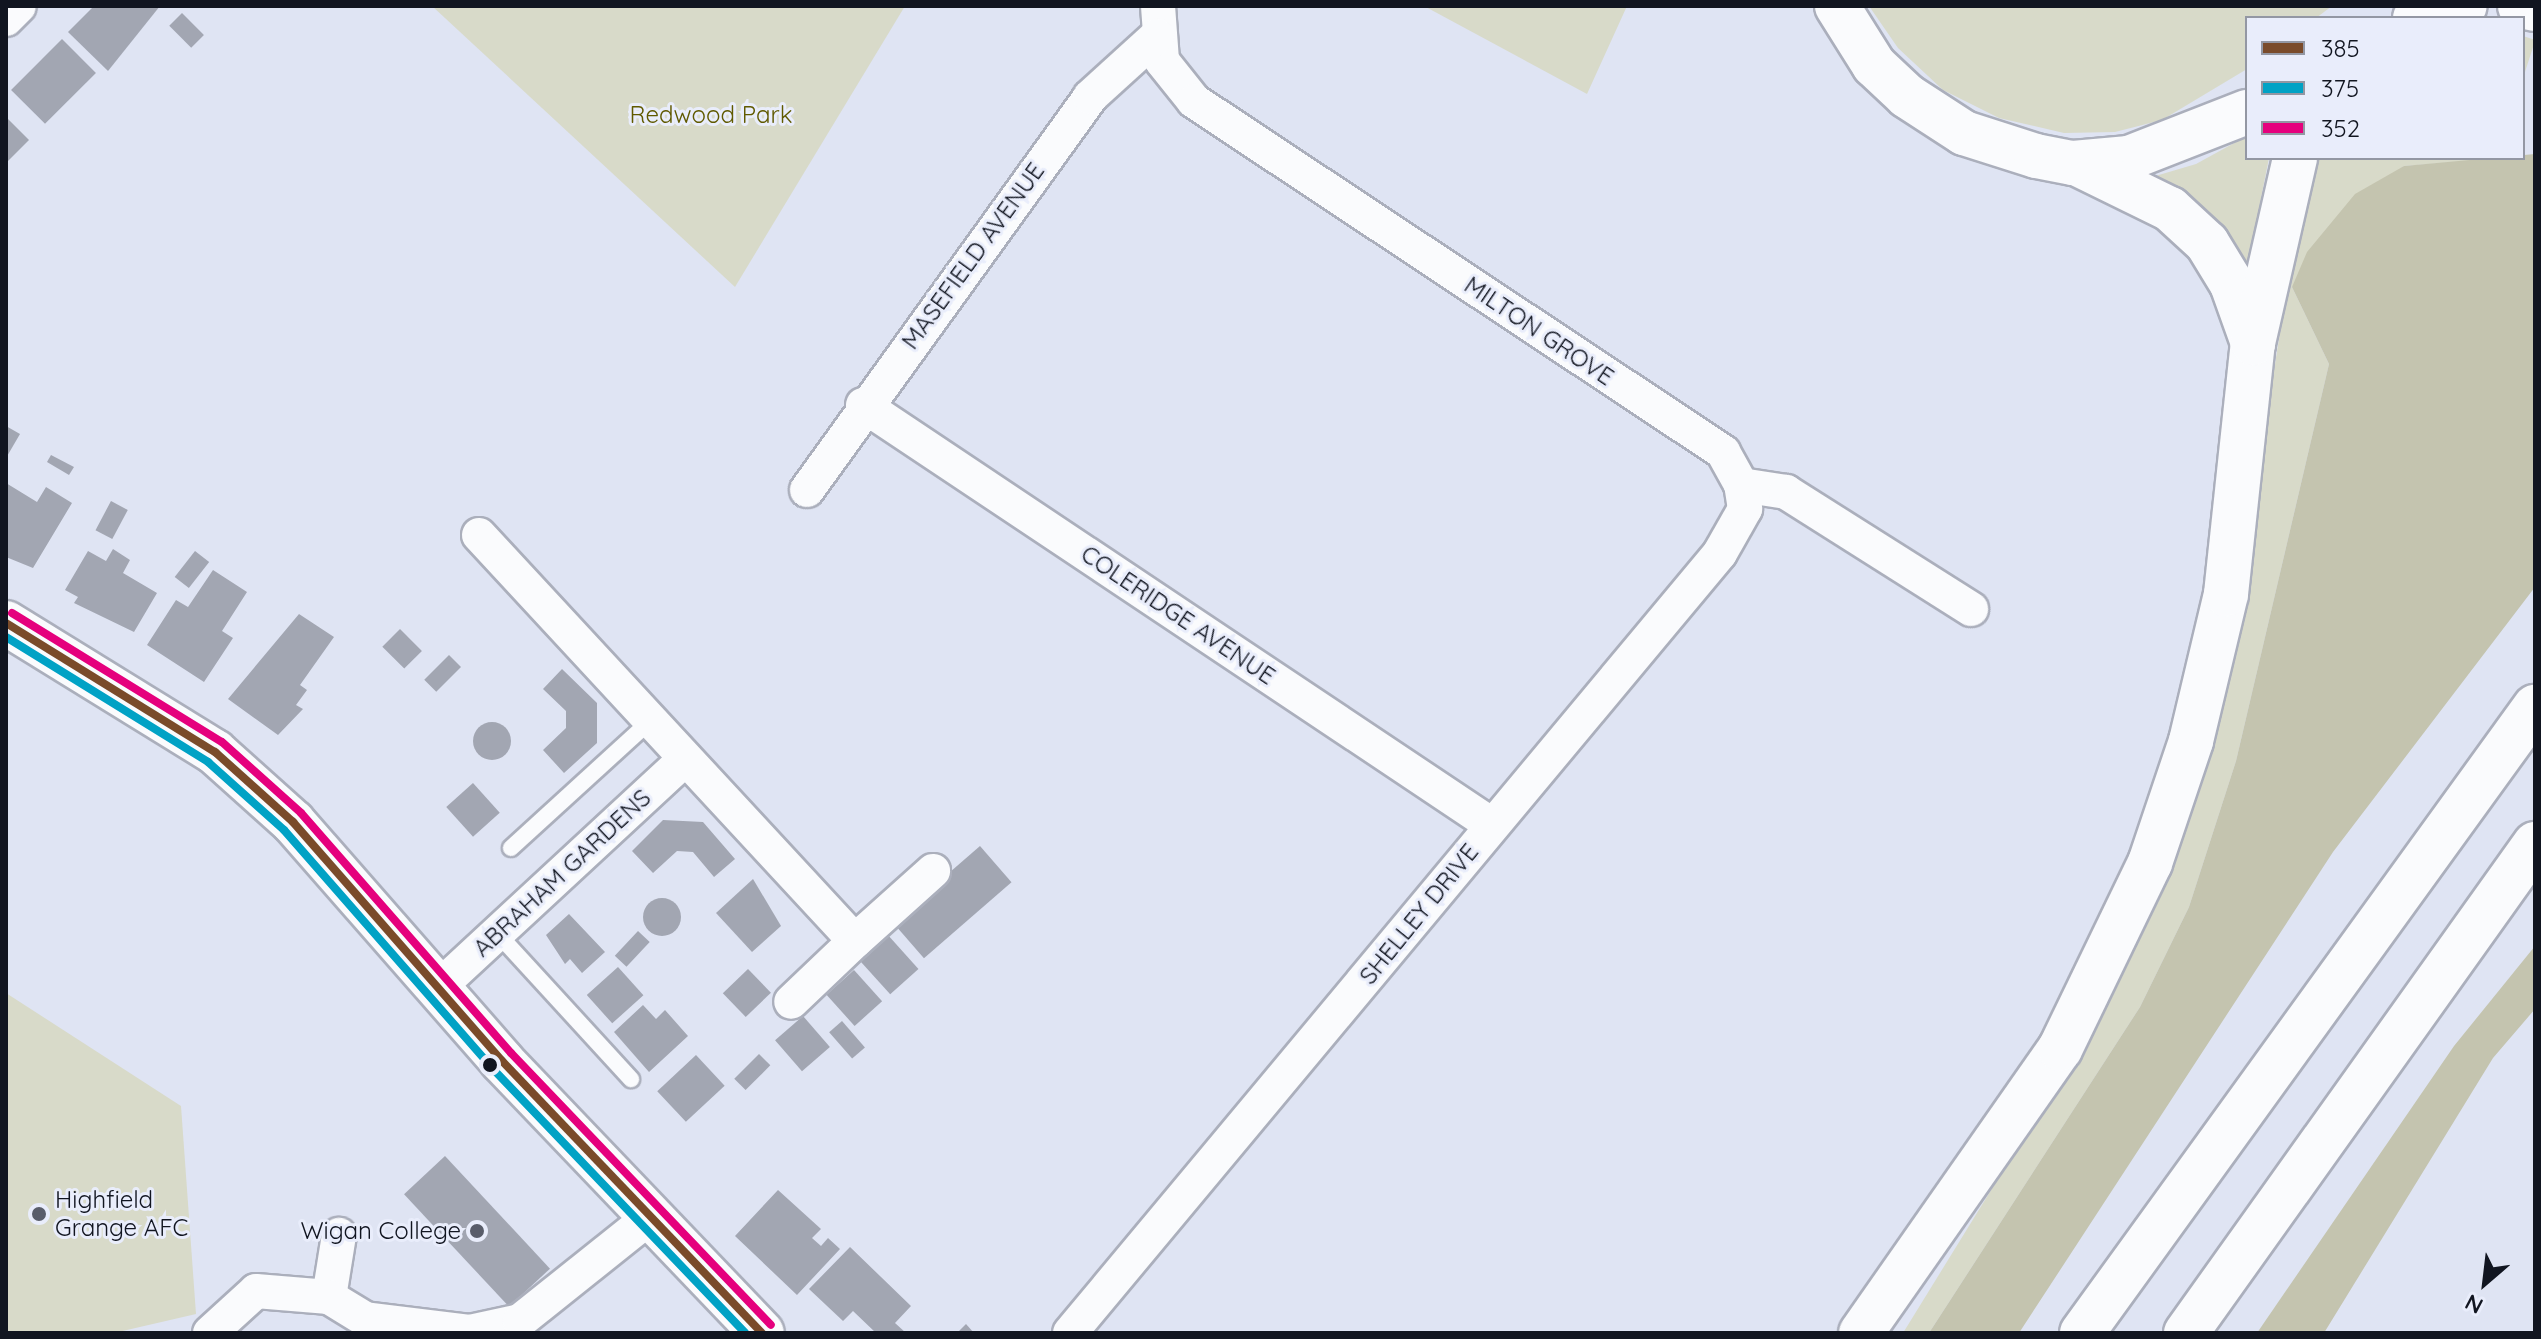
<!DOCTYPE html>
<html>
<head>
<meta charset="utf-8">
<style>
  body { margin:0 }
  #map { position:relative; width:2541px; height:1339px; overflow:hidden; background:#dfe4f3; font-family:Quicksand,sans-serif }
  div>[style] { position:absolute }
  .green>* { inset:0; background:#d8dac9; transform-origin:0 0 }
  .forest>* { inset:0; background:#c4c4af }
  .building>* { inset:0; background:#a2a6b2; transform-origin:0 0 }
  .round { border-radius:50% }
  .roads { filter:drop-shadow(2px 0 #abafbc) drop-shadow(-2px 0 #abafbc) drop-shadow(0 2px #abafbc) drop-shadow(0 -2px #abafbc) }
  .service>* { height:16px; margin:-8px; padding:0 8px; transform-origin:8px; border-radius:8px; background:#fafbfd }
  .minor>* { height:34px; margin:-17px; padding:0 17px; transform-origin:17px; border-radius:17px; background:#fafbfd }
  .trunk>* { height:44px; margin:-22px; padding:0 22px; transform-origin:22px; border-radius:22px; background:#fafbfd }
  .motorway>* { height:44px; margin:-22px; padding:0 22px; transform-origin:22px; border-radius:22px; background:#fafbfd }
  .bus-1>* { height:8px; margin:-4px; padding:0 4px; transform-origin:4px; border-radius:4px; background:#7a4b2a }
  .bus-2>* { height:8px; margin:-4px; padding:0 4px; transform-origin:4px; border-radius:4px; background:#01a2c5 }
  .bus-3>* { height:8px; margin:-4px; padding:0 4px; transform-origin:4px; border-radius:4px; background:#e5007d }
  .dots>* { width:22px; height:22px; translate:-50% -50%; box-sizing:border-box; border:4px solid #e9edfb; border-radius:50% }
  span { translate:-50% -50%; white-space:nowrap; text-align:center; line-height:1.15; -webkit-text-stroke:6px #e9edfb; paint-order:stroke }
  .park-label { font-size:24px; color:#605a00 }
  .street-label { font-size:24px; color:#111520 }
  .poi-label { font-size:24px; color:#111520 }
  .left { translate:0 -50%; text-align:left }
  .right { translate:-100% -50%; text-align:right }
  .frame { position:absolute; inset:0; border:8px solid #111520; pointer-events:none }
  .legend { position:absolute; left:2245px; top:16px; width:280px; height:144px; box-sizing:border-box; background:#e9edfb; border:2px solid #9397a3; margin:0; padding:10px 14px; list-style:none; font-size:24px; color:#111520 }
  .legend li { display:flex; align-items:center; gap:16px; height:40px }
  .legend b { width:40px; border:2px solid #9397a3 }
  .north { position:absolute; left:2445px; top:1243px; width:80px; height:80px; -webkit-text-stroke:6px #e9edfb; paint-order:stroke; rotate:208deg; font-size:22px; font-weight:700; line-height:32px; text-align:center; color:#111520 }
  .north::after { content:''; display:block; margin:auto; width:28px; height:36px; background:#111520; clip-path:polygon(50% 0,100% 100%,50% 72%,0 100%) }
</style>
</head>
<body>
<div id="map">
  <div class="green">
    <i style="clip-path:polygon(432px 6px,905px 6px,735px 287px)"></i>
    <i style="clip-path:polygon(1424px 6px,1627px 6px,1587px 94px)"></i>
    <i style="clip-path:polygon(1869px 6px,2332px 6px,2316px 18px,2247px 18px,2247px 69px,2162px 120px,2115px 132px,2064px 133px,1999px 118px,1943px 90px,1898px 48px)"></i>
    <i style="left:2523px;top:36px;width:13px;height:121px;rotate:18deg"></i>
    <i style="clip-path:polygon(2247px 136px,2247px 158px,2269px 158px,2246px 274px,2152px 177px,2196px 164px)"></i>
    <i style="clip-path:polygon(2314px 158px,2508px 158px,2404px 166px,2292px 287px,2329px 364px,2236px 761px,2189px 907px,2140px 1007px,1929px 1333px,1903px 1333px,2099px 1015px,2260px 458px,2301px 201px)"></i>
    <i style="clip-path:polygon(6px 993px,181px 1106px,196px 1314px,114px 1333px,6px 1333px)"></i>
  </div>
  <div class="forest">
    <i style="clip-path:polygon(2535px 154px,2535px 587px,2333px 852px,2019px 1333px,1929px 1333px,2140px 1007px,2189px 907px,2236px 761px,2329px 364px,2292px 287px,2307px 252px,2355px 194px,2404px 166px)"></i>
    <i style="clip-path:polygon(2535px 946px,2535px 1009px,2493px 1058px,2324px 1333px,2257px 1333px,2454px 1046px)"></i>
  </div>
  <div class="building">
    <i style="clip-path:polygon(94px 6px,160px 6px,108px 71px,68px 32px)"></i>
    <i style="left:182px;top:13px;width:31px;height:18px;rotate:45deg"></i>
    <i style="left:62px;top:39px;width:48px;height:72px;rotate:45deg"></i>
    <i style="clip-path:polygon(6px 117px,29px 140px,6px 163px)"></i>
    <i style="clip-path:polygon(6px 426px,20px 434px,6px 458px)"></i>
    <i style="clip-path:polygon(51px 455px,74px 467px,69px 475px,47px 462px)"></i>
    <i style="clip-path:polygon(6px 483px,37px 502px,46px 487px,72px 503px,33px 568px,6px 557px)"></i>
    <i style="left:111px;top:501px;width:19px;height:33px;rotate:28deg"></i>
    <i style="clip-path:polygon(113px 549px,130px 560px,123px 573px,157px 593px,134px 632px,74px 603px,78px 597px,65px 590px,88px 551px,106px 561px)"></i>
    <i style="left:195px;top:551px;width:18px;height:33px;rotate:38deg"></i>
    <i style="clip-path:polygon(213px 570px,247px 592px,222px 631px,233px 638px,204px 682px,147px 645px,176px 600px,188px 607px)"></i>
    <i style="clip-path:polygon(299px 614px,334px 637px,300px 685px,307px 690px,296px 705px,303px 709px,278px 735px,228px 699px)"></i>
    <i style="left:400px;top:629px;width:31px;height:25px;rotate:45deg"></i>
    <i style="left:449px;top:655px;width:17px;height:35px;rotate:45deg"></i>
    <i style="clip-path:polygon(562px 669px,597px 703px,597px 743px,564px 773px,543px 750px,566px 728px,566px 711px,543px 689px)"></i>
    <i class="round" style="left:473px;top:722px;width:38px;height:38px"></i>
    <i style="left:473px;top:783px;width:40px;height:36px;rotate:48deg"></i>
    <i style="clip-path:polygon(663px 820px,703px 822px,735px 859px,714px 877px,693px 852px,677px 851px,653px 873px,632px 851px)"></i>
    <i style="left:980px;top:846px;width:48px;height:116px;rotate:49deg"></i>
    <i style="clip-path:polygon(753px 879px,781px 926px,752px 952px,716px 913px)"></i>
    <i class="round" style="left:643px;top:898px;width:38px;height:38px"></i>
    <i style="clip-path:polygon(569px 914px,605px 952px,582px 973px,570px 959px,565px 964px,546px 935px)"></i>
    <i style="left:638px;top:931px;width:16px;height:34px;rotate:43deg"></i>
    <i style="left:887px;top:934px;width:47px;height:38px;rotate:48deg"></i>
    <i style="left:618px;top:967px;width:38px;height:42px;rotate:48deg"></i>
    <i style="left:748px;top:969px;width:33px;height:35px;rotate:46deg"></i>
    <i style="left:854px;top:970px;width:42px;height:37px;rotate:48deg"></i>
    <i style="clip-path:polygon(643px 1005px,656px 1019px,665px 1010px,688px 1036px,649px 1072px,614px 1032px)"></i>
    <i style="left:803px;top:1016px;width:41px;height:37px;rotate:49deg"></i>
    <i style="left:842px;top:1021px;width:35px;height:17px;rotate:49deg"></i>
    <i style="left:759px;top:1054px;width:16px;height:35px;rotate:45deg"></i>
    <i style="left:696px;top:1055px;width:42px;height:53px;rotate:47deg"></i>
    <i style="left:445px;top:1156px;width:154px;height:56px;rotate:47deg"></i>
    <i style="clip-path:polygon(778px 1190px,821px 1229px,812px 1238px,821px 1246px,828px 1238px,840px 1249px,797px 1295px,735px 1236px)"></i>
    <i style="clip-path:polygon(850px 1247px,911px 1306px,895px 1323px,906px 1333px,876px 1333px,853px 1311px,843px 1321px,809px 1289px)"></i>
    <i style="clip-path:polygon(966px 1324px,974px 1333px,957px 1333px)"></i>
  </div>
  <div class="roads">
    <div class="service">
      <i style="left:511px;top:848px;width:188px;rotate:-42.4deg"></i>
      <i style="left:498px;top:934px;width:197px;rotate:47.5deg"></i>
    </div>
    <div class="minor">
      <i style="left:1158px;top:6px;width:55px;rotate:85.8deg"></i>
      <i style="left:1162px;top:61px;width:51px;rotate:51.3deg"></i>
      <i style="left:1194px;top:101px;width:635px;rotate:33.56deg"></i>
      <i style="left:1723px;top:452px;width:38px;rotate:61deg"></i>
      <i style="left:1741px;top:485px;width:46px;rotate:8.8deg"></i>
      <i style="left:1786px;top:492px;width:219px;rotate:32.3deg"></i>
      <i style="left:6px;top:19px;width:18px;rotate:-45deg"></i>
      <i style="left:863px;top:405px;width:756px;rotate:33.73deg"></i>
      <i style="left:807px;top:490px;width:484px;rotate:-54.2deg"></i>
      <i style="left:1090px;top:97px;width:91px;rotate:-42.3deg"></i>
      <i style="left:479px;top:535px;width:553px;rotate:47.2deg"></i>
      <i style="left:855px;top:941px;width:88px;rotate:136.4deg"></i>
      <i style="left:855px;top:941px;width:105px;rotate:-41.9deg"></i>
      <i style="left:439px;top:987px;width:335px;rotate:-42.8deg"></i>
      <i style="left:329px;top:1297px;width:63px;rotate:-80.8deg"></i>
      <i style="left:210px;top:1333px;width:62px;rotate:-42.4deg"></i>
      <i style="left:256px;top:1291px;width:73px;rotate:4.7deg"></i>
      <i style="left:329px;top:1297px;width:42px;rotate:31.4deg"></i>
      <i style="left:365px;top:1319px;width:105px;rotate:7.1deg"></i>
      <i style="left:469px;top:1332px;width:52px;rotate:-12.2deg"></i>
      <i style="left:520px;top:1321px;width:164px;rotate:-38.6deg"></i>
      <i style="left:1070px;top:1333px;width:1015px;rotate:-50.19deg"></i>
      <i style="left:1720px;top:553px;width:51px;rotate:-60.4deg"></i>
      <i style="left:1745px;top:509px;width:24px;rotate:-99deg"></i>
    </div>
    <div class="trunk">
      <i style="left:6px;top:623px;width:246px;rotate:31.7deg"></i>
      <i style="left:215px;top:752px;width:105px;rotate:41.9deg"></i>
      <i style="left:293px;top:822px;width:317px;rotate:48.8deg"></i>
      <i style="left:502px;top:1061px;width:376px;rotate:46.3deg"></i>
    </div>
    <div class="motorway">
      <i style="left:1837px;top:6px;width:70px;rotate:57.9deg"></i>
      <i style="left:1874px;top:65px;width:45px;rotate:43.2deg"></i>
      <i style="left:1907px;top:96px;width:68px;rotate:33deg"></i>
      <i style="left:1964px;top:133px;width:76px;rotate:17.7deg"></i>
      <i style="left:2036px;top:156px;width:38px;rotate:11deg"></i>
      <i style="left:2073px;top:163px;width:56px;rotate:-5.1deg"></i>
      <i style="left:2129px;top:158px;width:127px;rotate:-21.3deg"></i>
      <i style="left:2520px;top:6px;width:15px;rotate:11deg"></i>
      <i style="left:2415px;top:18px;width:51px;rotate:-13.5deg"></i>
      <i style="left:2080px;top:165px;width:100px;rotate:26.1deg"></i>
      <i style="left:2170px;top:209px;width:50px;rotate:42.6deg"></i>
      <i style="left:2207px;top:243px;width:48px;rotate:58.6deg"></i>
      <i style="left:2232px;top:284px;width:63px;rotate:70.4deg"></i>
      <i style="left:1861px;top:1333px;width:347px;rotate:-55deg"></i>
      <i style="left:2060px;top:1049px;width:207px;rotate:-64.2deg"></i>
      <i style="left:2150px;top:863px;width:129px;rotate:-71.4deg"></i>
      <i style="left:2191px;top:741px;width:151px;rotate:-76.6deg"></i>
      <i style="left:2226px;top:594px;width:252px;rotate:-83.9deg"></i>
      <i style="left:2253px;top:343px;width:190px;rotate:-77.2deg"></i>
      <i style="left:2082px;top:1333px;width:773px;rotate:-54.11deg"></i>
      <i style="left:2186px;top:1333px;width:601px;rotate:-54.48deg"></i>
    </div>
  </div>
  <div class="bus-1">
    <i style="left:6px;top:623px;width:246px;rotate:31.7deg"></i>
    <i style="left:215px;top:752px;width:105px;rotate:41.9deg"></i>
    <i style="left:293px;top:822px;width:317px;rotate:48.8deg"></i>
    <i style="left:502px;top:1061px;width:376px;rotate:46.3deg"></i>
  </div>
  <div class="bus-2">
    <i style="left:6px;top:637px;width:238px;rotate:31.7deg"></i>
    <i style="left:208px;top:762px;width:102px;rotate:41.8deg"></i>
    <i style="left:284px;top:830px;width:317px;rotate:48.8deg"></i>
    <i style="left:493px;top:1069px;width:365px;rotate:46.3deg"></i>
  </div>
  <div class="bus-3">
    <i style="left:12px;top:613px;width:246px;rotate:31.6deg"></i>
    <i style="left:222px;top:742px;width:106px;rotate:41.9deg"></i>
    <i style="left:301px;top:813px;width:319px;rotate:48.8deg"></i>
    <i style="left:511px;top:1053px;width:376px;rotate:46.3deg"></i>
  </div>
  <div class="dots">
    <i style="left:490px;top:1065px;background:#111520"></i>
    <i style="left:39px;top:1214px;background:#595d6a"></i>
    <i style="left:477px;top:1231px;background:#595d6a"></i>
  </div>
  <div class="park-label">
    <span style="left:711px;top:115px">Redwood Park</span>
  </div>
  <div class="street-label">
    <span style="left:973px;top:256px;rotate:-54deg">MASEFIELD AVENUE</span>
    <span style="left:1539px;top:331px;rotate:34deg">MILTON GROVE</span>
    <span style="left:1178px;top:615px;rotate:34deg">COLERIDGE AVENUE</span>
    <span style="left:562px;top:873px;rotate:-43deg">ABRAHAM GARDENS</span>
    <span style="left:1419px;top:914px;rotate:-51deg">SHELLEY DRIVE</span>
  </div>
  <div class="poi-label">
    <span class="left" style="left:55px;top:1214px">Highfield<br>Grange AFC</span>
    <span class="right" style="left:461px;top:1231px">Wigan College</span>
  </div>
  <div class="frame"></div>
  <ul class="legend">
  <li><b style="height:10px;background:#7a4b2a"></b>385</li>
  <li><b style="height:10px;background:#01a2c5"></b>375</li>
  <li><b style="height:10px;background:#e5007d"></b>352</li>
  </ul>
  <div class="north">N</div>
</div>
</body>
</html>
